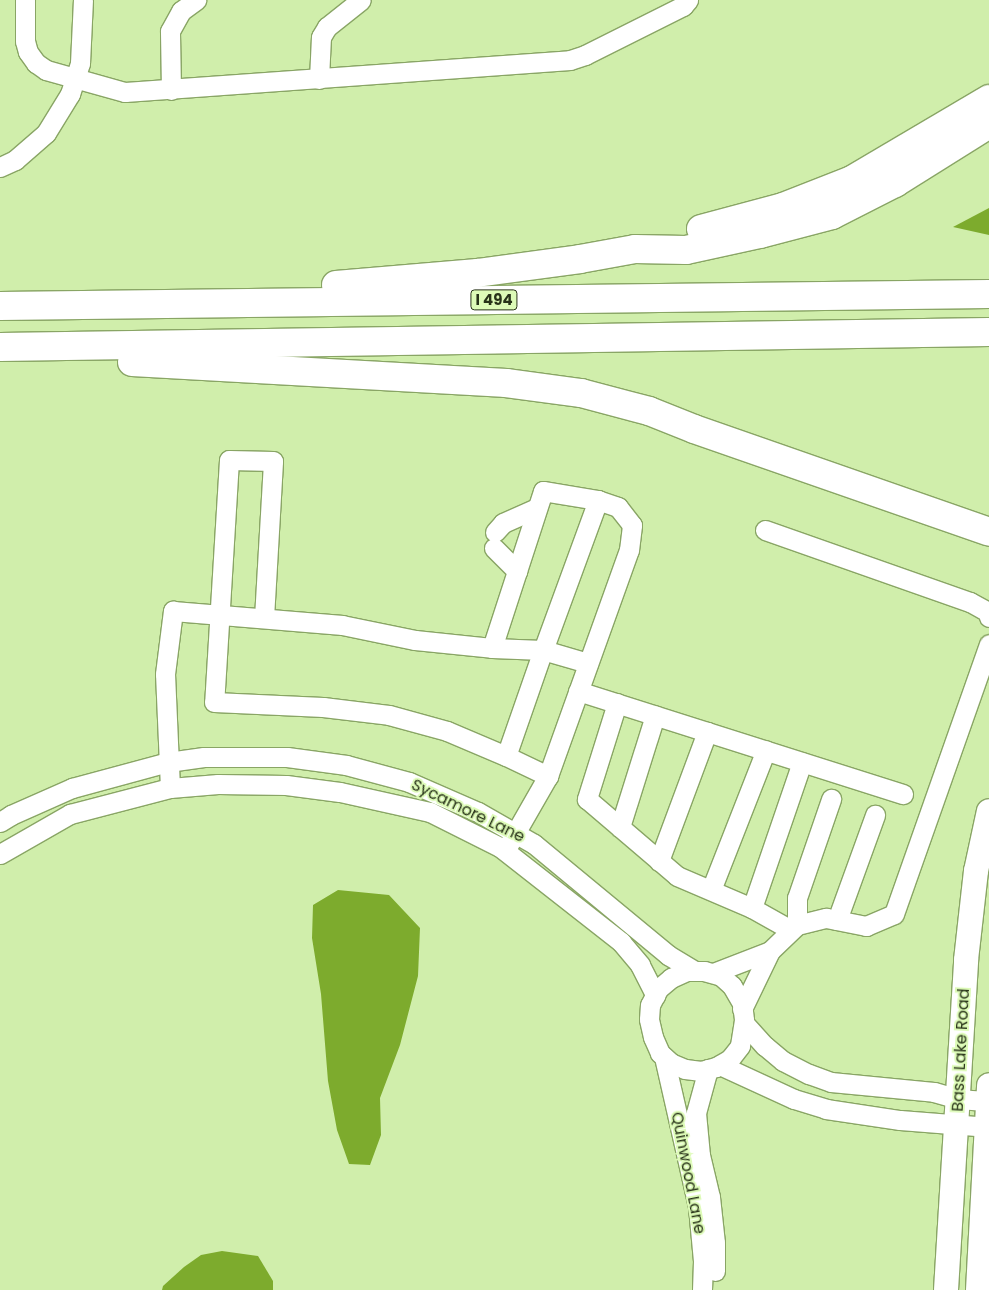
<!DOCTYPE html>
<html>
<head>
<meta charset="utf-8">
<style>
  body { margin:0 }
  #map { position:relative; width:989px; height:1290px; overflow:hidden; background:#d0eeab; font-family:Poppins,sans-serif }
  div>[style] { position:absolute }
  .water>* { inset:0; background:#7dab2d }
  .roads { filter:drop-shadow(1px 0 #89a565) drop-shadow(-1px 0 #89a565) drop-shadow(0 1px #89a565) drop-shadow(0 -1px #89a565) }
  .minor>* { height:19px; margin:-9.5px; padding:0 9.5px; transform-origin:9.5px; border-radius:9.5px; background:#fff }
  .major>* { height:24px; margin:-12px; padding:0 12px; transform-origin:12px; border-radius:12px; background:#fff }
  .highway>* { height:28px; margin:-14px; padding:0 14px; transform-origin:14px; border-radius:14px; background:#fff }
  span { translate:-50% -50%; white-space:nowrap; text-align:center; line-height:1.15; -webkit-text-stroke:4px #ddfbb7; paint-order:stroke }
  .shield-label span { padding:1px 4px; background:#ddfbb7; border:1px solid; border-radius:4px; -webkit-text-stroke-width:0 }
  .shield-label { font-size:15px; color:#283319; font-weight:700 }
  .street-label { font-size:16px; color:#283319 }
</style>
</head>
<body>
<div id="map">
  <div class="water">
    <i style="clip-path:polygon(989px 208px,989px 235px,953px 227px)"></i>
    <i style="clip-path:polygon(338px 890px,389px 895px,420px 928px,418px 976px,400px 1045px,380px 1098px,381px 1135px,370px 1165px,349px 1164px,337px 1130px,328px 1081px,321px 994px,312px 938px,313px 905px)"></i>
    <i style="clip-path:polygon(222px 1251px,258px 1256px,273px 1281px,273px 1290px,162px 1290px,163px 1286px,184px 1267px,201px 1255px)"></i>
  </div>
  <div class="roads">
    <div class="minor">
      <i style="left:25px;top:0;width:41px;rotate:90deg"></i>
      <i style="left:25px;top:41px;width:11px;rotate:75deg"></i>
      <i style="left:28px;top:52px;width:14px;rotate:54deg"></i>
      <i style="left:36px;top:63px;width:12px;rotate:35deg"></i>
      <i style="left:46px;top:70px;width:82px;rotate:15.6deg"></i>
      <i style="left:125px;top:92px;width:446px;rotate:-4.1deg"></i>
      <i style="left:570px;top:60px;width:16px;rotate:-18deg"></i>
      <i style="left:585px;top:55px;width:110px;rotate:-26.6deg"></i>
      <i style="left:683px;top:6px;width:8px;rotate:-50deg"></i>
      <i style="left:319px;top:79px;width:42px;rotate:-87.3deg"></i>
      <i style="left:321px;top:37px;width:12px;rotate:-59deg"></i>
      <i style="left:327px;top:27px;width:43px;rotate:-38.5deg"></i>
      <i style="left:171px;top:90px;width:59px;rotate:-91deg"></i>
      <i style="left:170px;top:31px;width:23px;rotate:-61deg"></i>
      <i style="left:181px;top:11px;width:19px;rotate:-36deg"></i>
      <i style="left:0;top:167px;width:17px;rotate:-25deg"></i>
      <i style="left:15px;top:160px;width:41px;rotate:-41.1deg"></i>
      <i style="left:46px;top:133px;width:46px;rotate:-58.4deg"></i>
      <i style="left:70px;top:94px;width:33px;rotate:-72deg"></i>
      <i style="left:80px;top:63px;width:63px;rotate:-87.3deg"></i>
      <i style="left:765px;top:530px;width:217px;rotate:19.4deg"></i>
      <i style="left:970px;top:602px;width:21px;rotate:29deg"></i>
      <i style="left:988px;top:612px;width:5px;rotate:79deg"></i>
      <i style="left:495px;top:532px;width:12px;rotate:-48deg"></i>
      <i style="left:503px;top:523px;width:37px;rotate:-24deg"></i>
      <i style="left:494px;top:548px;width:33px;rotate:45deg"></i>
      <i style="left:264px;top:618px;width:157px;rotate:-86.7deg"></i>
      <i style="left:273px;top:461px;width:44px;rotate:-178.7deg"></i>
      <i style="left:229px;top:460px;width:242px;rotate:93.5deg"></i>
      <i style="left:214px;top:702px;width:109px;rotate:2.6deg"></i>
      <i style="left:323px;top:707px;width:66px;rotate:6.9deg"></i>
      <i style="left:389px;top:715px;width:60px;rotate:15.4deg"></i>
      <i style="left:447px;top:731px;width:64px;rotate:23deg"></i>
      <i style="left:492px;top:648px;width:165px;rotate:-72deg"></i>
      <i style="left:543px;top:491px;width:56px;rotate:9.3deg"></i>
      <i style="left:598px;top:500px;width:160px;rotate:110.1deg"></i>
      <i style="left:543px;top:650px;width:47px;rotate:16.1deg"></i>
      <i style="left:578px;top:691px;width:341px;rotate:17.6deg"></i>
      <i style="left:617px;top:703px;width:101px;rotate:107.4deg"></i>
      <i style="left:587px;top:799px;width:118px;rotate:40.5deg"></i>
      <i style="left:677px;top:876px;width:82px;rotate:23.1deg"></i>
      <i style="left:548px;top:776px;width:240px;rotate:-70.3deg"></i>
      <i style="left:629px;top:550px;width:25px;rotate:-83deg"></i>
      <i style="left:632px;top:525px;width:23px;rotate:-128deg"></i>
      <i style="left:618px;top:507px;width:21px;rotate:-161deg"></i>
      <i style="left:170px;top:788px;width:114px;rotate:-92.5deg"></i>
      <i style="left:165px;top:674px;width:64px;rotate:-82.8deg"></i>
      <i style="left:173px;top:611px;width:170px;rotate:4.7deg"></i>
      <i style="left:342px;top:625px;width:75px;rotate:11.6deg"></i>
      <i style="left:415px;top:640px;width:77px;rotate:5.9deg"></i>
      <i style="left:492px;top:648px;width:51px;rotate:2.2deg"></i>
      <i style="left:543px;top:650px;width:112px;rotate:109.2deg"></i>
      <i style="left:506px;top:756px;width:47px;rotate:25.5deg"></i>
      <i style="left:548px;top:776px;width:86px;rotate:119.8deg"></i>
      <i style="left:0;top:822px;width:13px;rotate:-32deg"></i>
      <i style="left:11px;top:815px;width:67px;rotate:-23.9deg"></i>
      <i style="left:72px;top:788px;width:99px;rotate:-15.2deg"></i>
      <i style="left:168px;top:762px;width:36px;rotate:-8deg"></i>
      <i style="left:204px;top:757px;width:83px"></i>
      <i style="left:287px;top:757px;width:60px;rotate:7.7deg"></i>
      <i style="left:346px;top:765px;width:65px;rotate:15.1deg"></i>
      <i style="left:409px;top:782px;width:75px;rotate:23.5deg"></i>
      <i style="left:478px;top:812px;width:64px;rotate:29.7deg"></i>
      <i style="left:534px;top:844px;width:174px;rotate:39.6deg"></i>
      <i style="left:668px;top:955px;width:31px;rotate:31deg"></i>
      <i style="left:620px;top:827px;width:117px;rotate:-72.6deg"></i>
      <i style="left:0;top:854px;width:81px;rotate:-29.7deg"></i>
      <i style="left:70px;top:814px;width:103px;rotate:-14.6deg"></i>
      <i style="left:170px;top:788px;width:48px;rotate:-4.8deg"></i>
      <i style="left:218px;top:784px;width:68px;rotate:0.8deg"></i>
      <i style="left:286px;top:785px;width:54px;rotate:7.4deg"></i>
      <i style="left:340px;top:792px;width:92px;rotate:12.5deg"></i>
      <i style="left:430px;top:812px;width:78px;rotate:26.6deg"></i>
      <i style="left:500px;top:847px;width:154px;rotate:38.1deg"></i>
      <i style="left:621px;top:942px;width:30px;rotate:50deg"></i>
      <i style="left:640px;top:965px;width:34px;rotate:63deg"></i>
      <i style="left:659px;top:861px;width:138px;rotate:-69.6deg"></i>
      <i style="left:711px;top:890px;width:150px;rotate:-68.6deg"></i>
      <i style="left:837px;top:920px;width:112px;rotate:-70.1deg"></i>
      <i style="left:797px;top:925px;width:27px;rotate:-90deg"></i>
      <i style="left:797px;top:898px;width:105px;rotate:-71deg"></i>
      <i style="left:791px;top:930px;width:45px;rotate:-150.6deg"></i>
      <i style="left:752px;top:908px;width:154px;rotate:-71.1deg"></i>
      <i style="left:687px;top:971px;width:17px"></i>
      <i style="left:704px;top:971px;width:18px;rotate:16deg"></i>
      <i style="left:721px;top:976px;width:15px;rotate:42deg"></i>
      <i style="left:732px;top:986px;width:20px;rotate:60deg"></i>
      <i style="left:742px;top:1003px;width:17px;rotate:83deg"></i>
      <i style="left:744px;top:1020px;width:26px;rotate:99deg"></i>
      <i style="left:740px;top:1046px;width:16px;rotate:128deg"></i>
      <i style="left:730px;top:1059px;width:16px;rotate:150deg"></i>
      <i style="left:716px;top:1067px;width:16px;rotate:165deg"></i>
      <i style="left:701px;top:1071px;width:16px;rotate:-173deg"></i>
      <i style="left:685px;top:1069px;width:15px;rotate:-157deg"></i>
      <i style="left:671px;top:1063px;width:15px;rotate:-138deg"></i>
      <i style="left:660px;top:1053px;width:17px;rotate:-114deg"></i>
      <i style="left:653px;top:1037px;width:18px;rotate:-103deg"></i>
      <i style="left:649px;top:1019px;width:14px;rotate:-86deg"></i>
      <i style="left:650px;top:1005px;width:18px;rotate:-63deg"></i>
      <i style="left:658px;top:989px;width:17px;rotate:-40deg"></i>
      <i style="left:671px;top:978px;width:17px;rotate:-24deg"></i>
      <i style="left:713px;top:973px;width:61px;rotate:-21.1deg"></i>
      <i style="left:742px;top:1009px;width:64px;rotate:-64.2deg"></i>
      <i style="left:770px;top:951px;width:37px;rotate:-44deg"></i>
      <i style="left:797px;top:925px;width:30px;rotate:-14deg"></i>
      <i style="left:826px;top:918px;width:41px;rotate:11.3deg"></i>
      <i style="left:866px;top:926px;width:30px;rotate:-23deg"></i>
      <i style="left:894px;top:914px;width:286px;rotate:-70.6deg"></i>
      <i style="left:744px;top:1023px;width:31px;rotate:48deg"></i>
      <i style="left:765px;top:1046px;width:23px;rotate:40deg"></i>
      <i style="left:783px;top:1061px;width:29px;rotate:27deg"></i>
      <i style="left:809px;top:1074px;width:23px;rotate:20deg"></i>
      <i style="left:831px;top:1082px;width:103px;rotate:5.5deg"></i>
      <i style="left:934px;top:1092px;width:25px;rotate:16deg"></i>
      <i style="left:958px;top:1099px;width:31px;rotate:4deg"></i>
      <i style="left:664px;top:1057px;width:154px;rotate:77.2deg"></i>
      <i style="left:698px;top:1207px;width:54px;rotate:84.7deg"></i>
      <i style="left:703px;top:1261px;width:29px;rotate:92deg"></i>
      <i style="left:720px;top:1065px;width:81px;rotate:24.7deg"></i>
      <i style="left:794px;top:1099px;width:34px;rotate:17deg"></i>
      <i style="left:826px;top:1109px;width:75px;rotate:8.5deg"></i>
      <i style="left:900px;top:1120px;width:89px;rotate:4.5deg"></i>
      <i style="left:708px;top:1069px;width:46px;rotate:105.3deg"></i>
      <i style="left:696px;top:1113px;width:42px;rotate:84.6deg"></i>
      <i style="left:700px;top:1155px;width:43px;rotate:76.6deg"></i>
      <i style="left:710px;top:1197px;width:46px;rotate:83.8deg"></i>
      <i style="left:715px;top:1243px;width:28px;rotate:90deg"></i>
    </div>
    <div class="major">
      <i style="left:946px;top:1290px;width:331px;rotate:-86.5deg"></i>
      <i style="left:966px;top:960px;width:90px;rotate:-83.6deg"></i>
      <i style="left:976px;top:871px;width:61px;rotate:-77.8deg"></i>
      <i style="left:978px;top:1290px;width:205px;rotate:-86.9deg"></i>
    </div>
    <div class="highway">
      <i style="left:701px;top:229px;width:85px;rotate:-15deg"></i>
      <i style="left:783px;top:207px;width:74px;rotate:-21.4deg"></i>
      <i style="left:852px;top:180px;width:159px;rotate:-30.6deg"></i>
      <i style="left:336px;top:285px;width:142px;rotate:-4.9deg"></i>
      <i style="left:477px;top:273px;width:104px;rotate:-7.7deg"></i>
      <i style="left:580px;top:259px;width:56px;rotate:-10.3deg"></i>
      <i style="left:635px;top:249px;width:51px;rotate:1.1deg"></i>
      <i style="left:686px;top:250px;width:76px;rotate:-12.2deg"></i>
      <i style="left:760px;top:234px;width:74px;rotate:-14.8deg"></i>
      <i style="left:832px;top:215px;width:71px;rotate:-26.9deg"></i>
      <i style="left:895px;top:183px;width:111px;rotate:-32.1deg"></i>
      <i style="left:0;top:306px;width:989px;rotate:-0.7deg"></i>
      <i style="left:0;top:347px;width:989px;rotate:-0.87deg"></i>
      <i style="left:132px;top:362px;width:375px;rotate:3.2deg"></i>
      <i style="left:506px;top:383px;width:76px;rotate:7.6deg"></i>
      <i style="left:581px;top:393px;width:70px;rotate:14.8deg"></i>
      <i style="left:649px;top:411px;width:48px;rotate:21.8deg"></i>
      <i style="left:694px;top:429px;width:312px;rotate:19.2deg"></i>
    </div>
  </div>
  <div class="shield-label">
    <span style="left:494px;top:300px">I 494</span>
  </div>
  <div class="street-label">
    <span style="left:468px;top:811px;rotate:26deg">Sycamore Lane</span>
    <span style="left:961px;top:1050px;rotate:-87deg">Bass Lake Road</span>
    <span style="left:688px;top:1173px;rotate:79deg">Quinwood Lane</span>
  </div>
</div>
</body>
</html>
